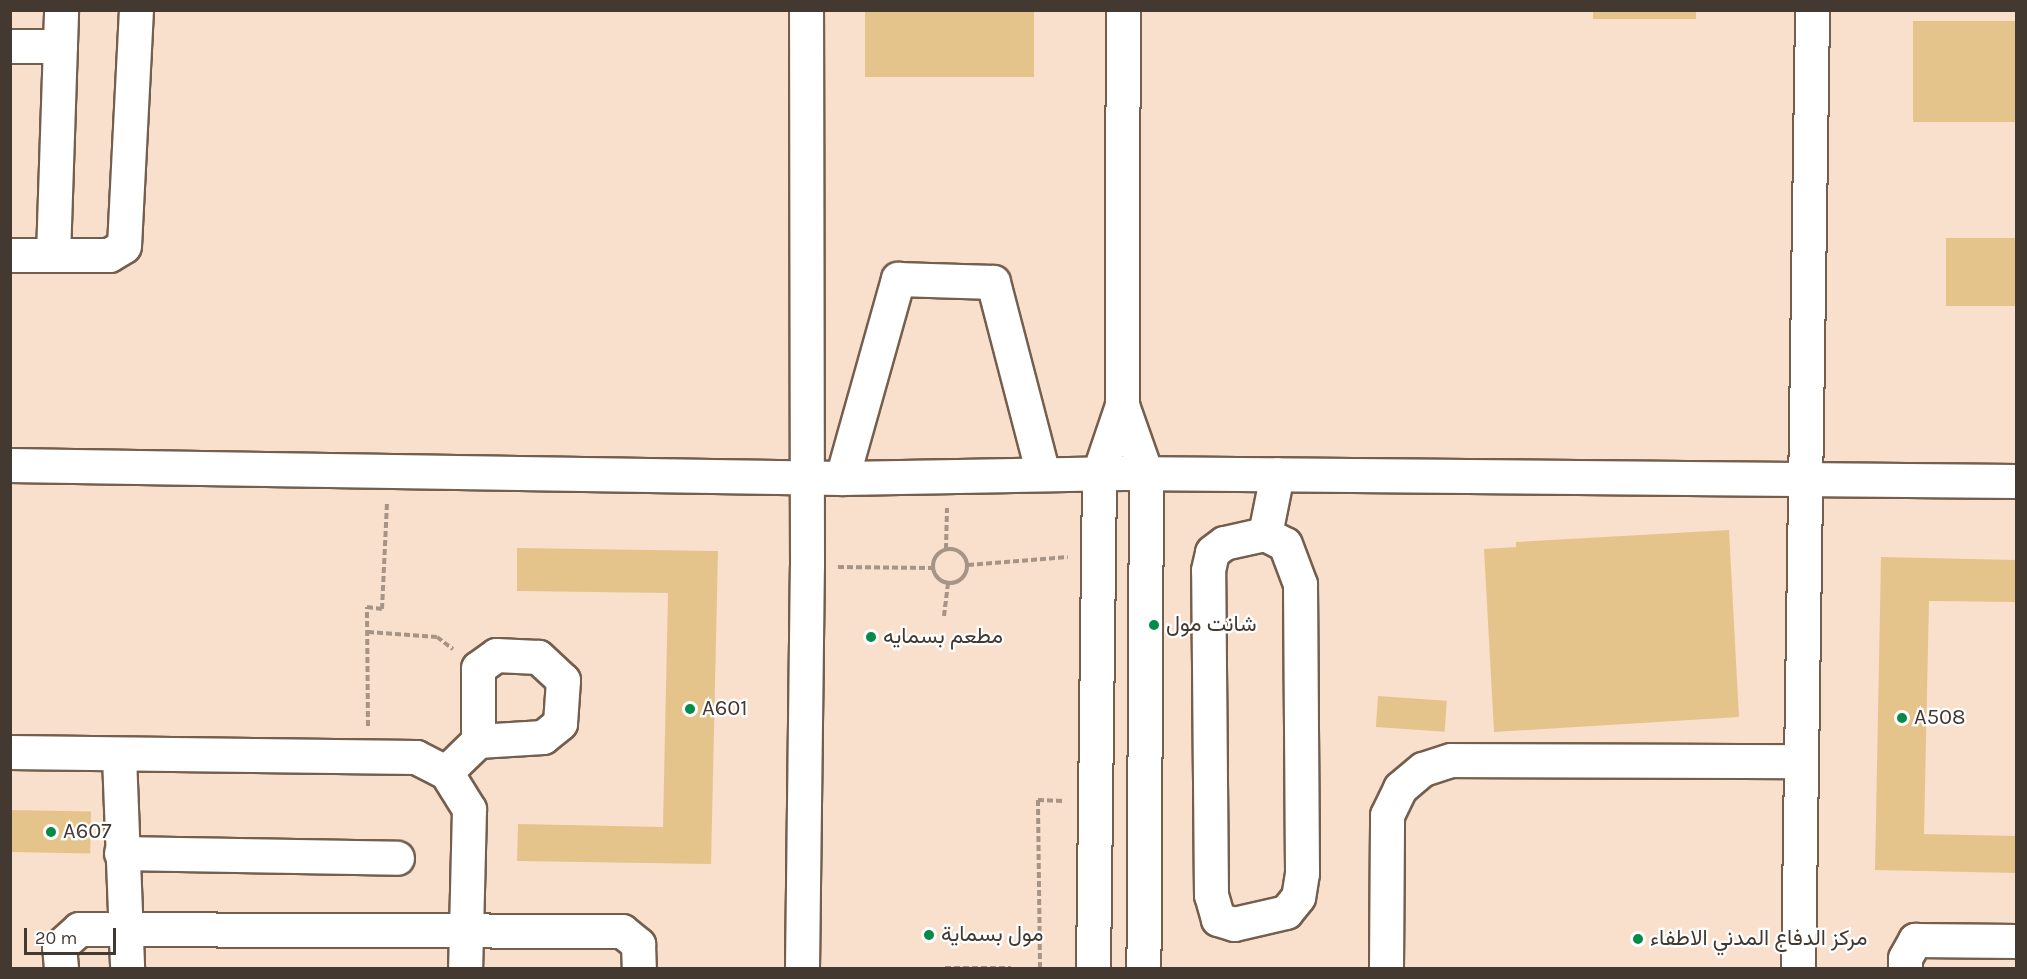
<!DOCTYPE html>
<html>
<head>
<meta charset="utf-8">
<style>
  body { margin:0 }
  #map { position:relative; width:2027px; height:979px; overflow:hidden; background:#f9e0cc; font-family:Karla,Vazirmatn,sans-serif }
  div>[style] { position:absolute }
  .building>* { inset:0; background:#e5c48c; transform-origin:0 0 }
  .path>* { height:4px; margin-top:-2px; transform-origin:0; background:repeating-linear-gradient(90deg,#a69486 0 6px,transparent 0 9px) }
  .path>.ring { margin:-2px; padding:0; box-sizing:content-box; background:none; border:4px solid #a69486; border-radius:50% }
  .roads { filter:drop-shadow(2px 0 #745f4e) drop-shadow(-2px 0 #745f4e) drop-shadow(0 2px #745f4e) drop-shadow(0 -2px #745f4e) }
  .minor>* { height:33px; margin:-16.5px; padding:0 16.5px; transform-origin:16.5px; border-radius:16.5px; background:#fff }
  .dots>* { width:16px; height:16px; translate:-50% -50%; box-sizing:border-box; border:3px solid #fff; border-radius:50% }
  span { translate:-50% -50%; white-space:nowrap; text-align:center; line-height:1.15; -webkit-text-stroke:4.5px #fff; paint-order:stroke }
  .poi-label { font-size:22px; color:#433931 }
  .left { translate:0 -50%; text-align:left }
  .frame { position:absolute; inset:0; border:12px solid #433931; pointer-events:none }
  .scale { position:absolute; left:24px; top:928px; width:92px; height:27px; box-sizing:border-box; border:3px solid #433931; border-top:0; padding-left:8px; font-size:18px; line-height:21px; white-space:nowrap; color:#433931; -webkit-text-stroke:4px #fff; paint-order:stroke }
</style>
</head>
<body>
<div id="map">
  <div class="building">
    <i style="left:865px;top:10px;width:169px;height:67px"></i>
    <i style="left:1593px;top:10px;width:103px;height:9px"></i>
    <i style="left:2016px;top:21px;width:101px;height:103px;rotate:90deg"></i>
    <i style="left:2016px;top:238px;width:68px;height:70px;rotate:90deg"></i>
    <i style="clip-path:polygon(1729px 530px,1739px 717px,1494px 732px,1484px 549px,1516px 547px,1516px 542px)"></i>
    <i style="clip-path:polygon(517px 548px,718px 551px,711px 864px,517px 861px,518px 824px,663px 827px,668px 593px,517px 591px)"></i>
    <i style="clip-path:polygon(1881px 557px,2016px 560px,2016px 602px,1929px 601px,1924px 834px,2016px 836px,2016px 873px,1875px 870px)"></i>
    <i style="left:1378px;top:696px;width:69px;height:31px;rotate:4deg"></i>
    <i style="left:10px;top:810px;width:81px;height:42px;rotate:1deg"></i>
  </div>
  <div class="path">
    <i class="ring" style="left:933px;top:549px;width:30px;height:30px"></i>
    <i style="left:946px;top:549px;width:41px;rotate:-88.6deg"></i>
    <i style="left:968px;top:565px;width:100px;rotate:-4.6deg"></i>
    <i style="left:838px;top:567px;width:95px;rotate:0.6deg"></i>
    <i style="left:944px;top:616px;width:33px;rotate:-83deg"></i>
    <i style="left:368px;top:632px;width:69px;rotate:4.1deg"></i>
    <i style="left:437px;top:637px;width:20px;rotate:37deg"></i>
    <i style="left:368px;top:726px;width:119px;rotate:-90.5deg"></i>
    <i style="left:367px;top:607px;width:15px;rotate:8deg"></i>
    <i style="left:382px;top:609px;width:107px;rotate:-87.3deg"></i>
    <i style="left:945px;top:968px;width:66px"></i>
    <i style="left:1040px;top:968px;width:168px;rotate:-90.7deg"></i>
    <i style="left:1038px;top:800px;width:26px;rotate:2deg"></i>
  </div>
  <div class="roads">
    <div class="minor">
      <i style="left:10px;top:46px;width:50px"></i>
      <i style="left:10px;top:255px;width:99px"></i>
      <i style="left:109px;top:255px;width:17px;rotate:-31deg"></i>
      <i style="left:124px;top:246px;width:236px;rotate:-87.1deg"></i>
      <i style="left:53px;top:255px;width:245px;rotate:-88.1deg"></i>
      <i style="left:1122px;top:405px;width:72px;rotate:70.6deg"></i>
      <i style="left:1146px;top:473px;width:495px;rotate:90.3deg"></i>
      <i style="left:10px;top:465px;width:832px;rotate:0.9deg"></i>
      <i style="left:842px;top:478px;width:281px;rotate:-1deg"></i>
      <i style="left:1123px;top:473px;width:893px;rotate:0.51deg"></i>
      <i style="left:842px;top:478px;width:207px;rotate:-74.3deg"></i>
      <i style="left:898px;top:279px;width:95px;rotate:1.8deg"></i>
      <i style="left:993px;top:282px;width:198px;rotate:75.4deg"></i>
      <i style="left:1265px;top:534px;width:22px;rotate:27deg"></i>
      <i style="left:1285px;top:544px;width:43px;rotate:69.4deg"></i>
      <i style="left:1300px;top:584px;width:289px;rotate:89.6deg"></i>
      <i style="left:1302px;top:873px;width:24px;rotate:99deg"></i>
      <i style="left:1298px;top:897px;width:19px;rotate:129deg"></i>
      <i style="left:1286px;top:912px;width:53px;rotate:167deg"></i>
      <i style="left:1234px;top:924px;width:17px;rotate:-163deg"></i>
      <i style="left:1218px;top:919px;width:25px;rotate:-106deg"></i>
      <i style="left:1211px;top:895px;width:325px;rotate:-90.5deg"></i>
      <i style="left:1208px;top:570px;width:18px;rotate:-77deg"></i>
      <i style="left:1212px;top:552px;width:15px;rotate:-37deg"></i>
      <i style="left:1224px;top:543px;width:42px;rotate:-12.4deg"></i>
      <i style="left:1265px;top:534px;width:61px;rotate:-78.7deg"></i>
      <i style="left:10px;top:752px;width:406px;rotate:0.7deg"></i>
      <i style="left:416px;top:757px;width:34px;rotate:27deg"></i>
      <i style="left:446px;top:772px;width:44px;rotate:58.1deg"></i>
      <i style="left:469px;top:809px;width:159px;rotate:91.4deg"></i>
      <i style="left:119px;top:756px;width:212px;rotate:87.8deg"></i>
      <i style="left:446px;top:772px;width:45px;rotate:-44.1deg"></i>
      <i style="left:478px;top:741px;width:65px;rotate:-3.5deg"></i>
      <i style="left:543px;top:737px;width:22px;rotate:-39deg"></i>
      <i style="left:560px;top:723px;width:43px;rotate:-86deg"></i>
      <i style="left:563px;top:680px;width:34px;rotate:-137deg"></i>
      <i style="left:538px;top:657px;width:42px;rotate:-177.3deg"></i>
      <i style="left:496px;top:655px;width:22px;rotate:144deg"></i>
      <i style="left:478px;top:668px;width:73px;rotate:90deg"></i>
      <i style="left:121px;top:853px;width:276px;rotate:1deg"></i>
      <i style="left:61px;top:968px;width:21px;rotate:-95deg"></i>
      <i style="left:59px;top:947px;width:27px;rotate:-42deg"></i>
      <i style="left:79px;top:929px;width:543px;rotate:0.21deg"></i>
      <i style="left:622px;top:931px;width:21px;rotate:39deg"></i>
      <i style="left:638px;top:944px;width:24px;rotate:88deg"></i>
      <i style="left:802px;top:968px;width:402px;rotate:-89.3deg"></i>
      <i style="left:807px;top:566px;width:556px;rotate:-90.1deg"></i>
      <i style="left:1093px;top:968px;width:495px;rotate:-89.3deg"></i>
      <i style="left:1099px;top:473px;width:72px;rotate:-71.3deg"></i>
      <i style="left:1122px;top:405px;width:395px;rotate:-89.9deg"></i>
      <i style="left:1386px;top:968px;width:153px;rotate:-89.6deg"></i>
      <i style="left:1387px;top:815px;width:30px;rotate:-64deg"></i>
      <i style="left:1400px;top:788px;width:30px;rotate:-40deg"></i>
      <i style="left:1423px;top:769px;width:29px;rotate:-18deg"></i>
      <i style="left:1451px;top:760px;width:349px;rotate:0.2deg"></i>
      <i style="left:1798px;top:968px;width:958px;rotate:-89.16deg"></i>
      <i style="left:1905px;top:968px;width:10px;rotate:-90deg"></i>
      <i style="left:1905px;top:958px;width:21px;rotate:-61deg"></i>
      <i style="left:1915px;top:940px;width:101px;rotate:0.6deg"></i>
    </div>
  </div>
  <div class="dots">
    <i style="left:1154px;top:625px;background:#038b48"></i>
    <i style="left:871px;top:637px;background:#038b48"></i>
    <i style="left:690px;top:709px;background:#038b48"></i>
    <i style="left:1902px;top:718px;background:#038b48"></i>
    <i style="left:51px;top:832px;background:#038b48"></i>
    <i style="left:929px;top:935px;background:#038b48"></i>
    <i style="left:1638px;top:939px;background:#038b48"></i>
  </div>
  <div class="poi-label">
    <span class="left" style="left:1166px;top:625px">شانت مول</span>
    <span class="left" style="left:883px;top:637px">مطعم بسمايه</span>
    <span class="left" style="left:702px;top:709px">A601</span>
    <span class="left" style="left:1914px;top:718px">A508</span>
    <span class="left" style="left:63px;top:832px">A607</span>
    <span class="left" style="left:941px;top:935px">مول بسماية</span>
    <span class="left" style="left:1650px;top:939px">مركز الدفاع المدني الاطفاء</span>
  </div>
  <div class="frame"></div>
  <div class="scale">20 m</div>
</div>
</body>
</html>
